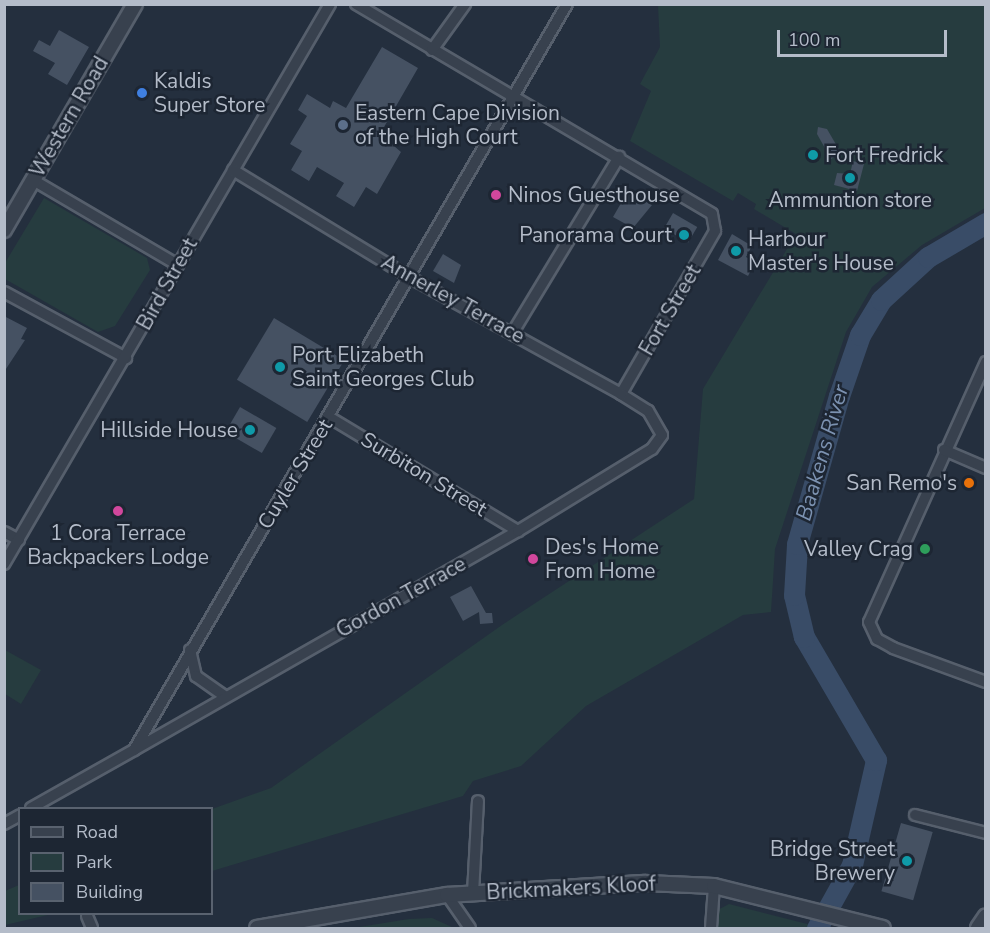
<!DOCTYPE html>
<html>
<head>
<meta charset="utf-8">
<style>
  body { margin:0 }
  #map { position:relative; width:990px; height:933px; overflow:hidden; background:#242f3e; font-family:"Nunito Sans",sans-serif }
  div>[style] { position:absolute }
  .green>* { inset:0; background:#263c3f }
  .river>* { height:21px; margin:-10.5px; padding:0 10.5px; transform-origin:10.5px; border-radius:10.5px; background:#394c67 }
  .building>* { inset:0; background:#455162; transform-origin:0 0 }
  .roads { filter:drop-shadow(2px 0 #565f6c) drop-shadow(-2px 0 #565f6c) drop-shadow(0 2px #565f6c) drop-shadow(0 -2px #565f6c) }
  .minor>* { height:10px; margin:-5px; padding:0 5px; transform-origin:5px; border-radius:5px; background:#38414e }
  .tertiary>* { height:14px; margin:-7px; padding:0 7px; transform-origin:7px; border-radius:7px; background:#38414e }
  .dots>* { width:16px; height:16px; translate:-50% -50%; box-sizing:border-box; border:3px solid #1d2633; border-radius:50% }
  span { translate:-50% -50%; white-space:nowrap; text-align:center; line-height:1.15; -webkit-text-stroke:5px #1d2633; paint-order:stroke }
  .poi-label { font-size:21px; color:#b4bcc9 }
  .left { translate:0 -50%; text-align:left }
  .right { translate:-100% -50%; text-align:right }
  .street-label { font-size:21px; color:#b4bcc9 }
  .water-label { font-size:22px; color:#7c92b1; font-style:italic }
  .frame { position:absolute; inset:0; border:6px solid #b4bcc9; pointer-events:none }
  .legend { position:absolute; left:18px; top:807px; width:195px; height:108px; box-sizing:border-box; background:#1d2633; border:2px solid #59626f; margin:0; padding:8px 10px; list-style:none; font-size:18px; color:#b4bcc9 }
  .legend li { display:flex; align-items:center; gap:12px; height:30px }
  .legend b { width:30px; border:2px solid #59626f }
  .scale { position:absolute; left:777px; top:30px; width:170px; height:27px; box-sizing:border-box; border:3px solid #b4bcc9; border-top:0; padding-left:8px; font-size:18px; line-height:21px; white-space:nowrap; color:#b4bcc9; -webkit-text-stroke:4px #1d2633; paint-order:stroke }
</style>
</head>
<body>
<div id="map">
  <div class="green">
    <i style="clip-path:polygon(658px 5px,985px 5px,985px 208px,922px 245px,872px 287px,846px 332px,775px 549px,771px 612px,743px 615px,586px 706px,521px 766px,473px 781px,463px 796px,212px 871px,212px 809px,271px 788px,502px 625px,694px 499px,703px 389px,796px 234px,754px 209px,756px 204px,738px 193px,733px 201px,630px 141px,651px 91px,640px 84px,660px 47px)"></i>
    <i style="clip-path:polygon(44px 198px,147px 258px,150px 270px,115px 326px,98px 332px,5px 279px,5px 263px)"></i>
    <i style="clip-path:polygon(5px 650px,41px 670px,21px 704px,5px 694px)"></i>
    <i style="clip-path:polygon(19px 885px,20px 914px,52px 914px,5px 925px,5px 891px)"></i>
    <i style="clip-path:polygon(729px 904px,823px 928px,711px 928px,712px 913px)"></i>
    <i style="clip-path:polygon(432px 918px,454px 928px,353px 928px,409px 919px)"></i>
  </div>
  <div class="river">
    <i style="left:817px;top:928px;width:72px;rotate:-60.9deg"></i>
    <i style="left:852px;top:865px;width:108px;rotate:-77.1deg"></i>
    <i style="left:876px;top:760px;width:143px;rotate:-120.3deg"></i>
    <i style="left:804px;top:637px;width:43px;rotate:-103.4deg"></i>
    <i style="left:794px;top:595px;width:51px;rotate:-86.6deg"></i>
    <i style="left:797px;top:544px;width:154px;rotate:-74.2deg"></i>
    <i style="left:839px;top:396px;width:65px;rotate:-71deg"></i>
    <i style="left:860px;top:335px;width:41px;rotate:-59deg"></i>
    <i style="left:881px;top:300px;width:64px;rotate:-42.5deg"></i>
    <i style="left:928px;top:257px;width:67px;rotate:-30.4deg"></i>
  </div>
  <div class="building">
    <i style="clip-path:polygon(59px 30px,89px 47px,67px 85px,48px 74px,55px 63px,33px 51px,39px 40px,50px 46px)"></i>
    <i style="clip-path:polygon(382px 47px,418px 68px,380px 134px,401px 152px,377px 194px,366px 187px,354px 207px,336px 196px,344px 183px,317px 167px,309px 181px,291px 170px,302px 151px,290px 144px,307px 116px,298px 110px,307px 94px,330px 108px,333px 101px,346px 108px)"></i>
    <i style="clip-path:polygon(818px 127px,827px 129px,841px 153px,831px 159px,817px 134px)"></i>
    <i style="clip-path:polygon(853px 161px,864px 164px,857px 191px,834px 185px,837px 173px,850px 174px)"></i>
    <i style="clip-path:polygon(628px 191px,652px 205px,633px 228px,613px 217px)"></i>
    <i style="left:673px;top:213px;width:28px;height:18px;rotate:30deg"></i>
    <i style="clip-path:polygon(732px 234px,752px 246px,746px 257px,755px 262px,748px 276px,718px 260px)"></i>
    <i style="clip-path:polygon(443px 254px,461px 265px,454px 283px,433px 271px)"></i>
    <i style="clip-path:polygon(4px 316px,27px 328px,21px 339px,25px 340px,4px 372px)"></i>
    <i style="left:274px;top:318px;width:82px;height:72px;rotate:31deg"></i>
    <i style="left:240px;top:407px;width:42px;height:29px;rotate:30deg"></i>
    <i style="clip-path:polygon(471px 586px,486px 613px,492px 613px,493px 623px,480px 624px,479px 612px,463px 621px,450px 597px)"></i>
    <i style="left:901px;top:823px;width:33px;height:71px;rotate:16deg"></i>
  </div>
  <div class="roads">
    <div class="minor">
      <i style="left:356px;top:4px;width:413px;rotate:30.5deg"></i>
      <i style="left:712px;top:214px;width:17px;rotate:80deg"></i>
      <i style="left:715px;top:231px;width:188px;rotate:120deg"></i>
      <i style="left:432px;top:50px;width:57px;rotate:-54.3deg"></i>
      <i style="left:33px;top:180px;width:168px;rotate:30.4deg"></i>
      <i style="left:4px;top:292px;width:139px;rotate:28.4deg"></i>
      <i style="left:513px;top:332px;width:205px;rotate:-58.8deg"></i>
      <i style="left:986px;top:362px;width:285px;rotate:114.2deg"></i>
      <i style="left:869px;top:622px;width:19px;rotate:65deg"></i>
      <i style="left:877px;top:639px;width:18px;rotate:29deg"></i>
      <i style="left:893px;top:648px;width:99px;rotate:20.1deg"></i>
      <i style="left:329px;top:417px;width:221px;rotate:31.1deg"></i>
      <i style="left:944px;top:450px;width:46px;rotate:23.2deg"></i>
      <i style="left:4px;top:532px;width:17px;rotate:28deg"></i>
      <i style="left:4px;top:564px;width:648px;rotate:-59.79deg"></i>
      <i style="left:190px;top:650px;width:27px;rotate:77deg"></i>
      <i style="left:196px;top:676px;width:35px;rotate:35deg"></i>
      <i style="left:134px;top:750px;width:442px;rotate:-29.7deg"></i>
      <i style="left:518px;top:531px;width:157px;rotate:-31.5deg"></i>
      <i style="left:652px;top:449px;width:17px;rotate:-54deg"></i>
      <i style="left:662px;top:435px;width:28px;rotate:-120deg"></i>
      <i style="left:648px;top:411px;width:32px;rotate:-148deg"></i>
      <i style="left:621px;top:394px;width:242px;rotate:-151.1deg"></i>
      <i style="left:409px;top:277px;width:206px;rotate:-148.7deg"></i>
      <i style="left:31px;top:808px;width:118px;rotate:-29.4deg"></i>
      <i style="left:134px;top:750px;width:863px;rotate:-59.87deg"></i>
      <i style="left:915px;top:815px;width:73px;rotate:14.2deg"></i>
      <i style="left:4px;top:824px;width:18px;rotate:-29deg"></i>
      <i style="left:473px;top:893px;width:92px;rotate:-86.9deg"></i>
      <i style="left:447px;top:895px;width:40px;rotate:55.1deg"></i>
      <i style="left:87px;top:916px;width:13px;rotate:67deg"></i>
      <i style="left:711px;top:928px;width:42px;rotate:-85.9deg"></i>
    </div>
    <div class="tertiary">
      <i style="left:4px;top:230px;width:261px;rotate:-59.9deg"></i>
      <i style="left:257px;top:928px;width:193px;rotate:-9.9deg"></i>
      <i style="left:447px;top:895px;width:199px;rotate:-3.5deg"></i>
      <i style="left:646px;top:883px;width:68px;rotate:2.5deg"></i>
      <i style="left:714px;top:886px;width:174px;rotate:14deg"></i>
      <i style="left:978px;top:928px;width:14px;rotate:-56deg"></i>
    </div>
  </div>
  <div class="dots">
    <i style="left:142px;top:93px;background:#3f7fe0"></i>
    <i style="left:343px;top:125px;background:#5c6f8a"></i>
    <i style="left:813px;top:155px;background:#0f9aa8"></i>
    <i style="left:850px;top:178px;background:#0f9aa8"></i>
    <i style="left:496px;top:195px;background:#d1479c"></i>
    <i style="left:684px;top:235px;background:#0f9aa8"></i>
    <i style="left:736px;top:251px;background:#0f9aa8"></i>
    <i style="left:280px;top:367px;background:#0f9aa8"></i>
    <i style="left:250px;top:430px;background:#0f9aa8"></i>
    <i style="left:969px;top:483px;background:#e8710a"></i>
    <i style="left:118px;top:511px;background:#d1479c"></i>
    <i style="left:925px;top:549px;background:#2e9e5b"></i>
    <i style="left:533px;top:559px;background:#d1479c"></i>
    <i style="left:907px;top:861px;background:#0f9aa8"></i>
  </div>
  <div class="poi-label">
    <span class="left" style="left:154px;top:93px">Kaldis<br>Super Store</span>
    <span class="left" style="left:355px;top:125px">Eastern Cape Division<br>of the High Court</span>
    <span class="left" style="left:825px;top:155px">Fort Fredrick</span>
    <span class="left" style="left:508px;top:195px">Ninos Guesthouse</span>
    <span style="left:850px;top:200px">Ammuntion store</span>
    <span class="right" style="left:672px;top:235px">Panorama Court</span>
    <span class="left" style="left:748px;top:251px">Harbour<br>Master's House</span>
    <span class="left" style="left:292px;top:367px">Port Elizabeth<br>Saint Georges Club</span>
    <span class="right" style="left:238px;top:430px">Hillside House</span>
    <span class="right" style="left:957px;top:483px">San Remo's</span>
    <span style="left:118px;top:545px">1 Cora Terrace<br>Backpackers Lodge</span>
    <span class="left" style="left:545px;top:559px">Des's Home<br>From Home</span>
    <span class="right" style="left:913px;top:549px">Valley Crag</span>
    <span class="right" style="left:895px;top:861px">Bridge Street<br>Brewery</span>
  </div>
  <div class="street-label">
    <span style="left:69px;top:117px;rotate:-60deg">Western Road</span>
    <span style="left:167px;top:284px;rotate:-61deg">Bird Street</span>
    <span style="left:453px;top:299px;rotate:29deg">Annerley Terrace</span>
    <span style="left:670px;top:310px;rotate:-60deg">Fort Street</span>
    <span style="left:295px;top:474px;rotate:-59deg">Cuyler Street</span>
    <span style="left:424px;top:474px;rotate:31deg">Surbiton Street</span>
    <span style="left:401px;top:597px;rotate:-29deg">Gordon Terrace</span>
    <span style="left:571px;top:888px;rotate:-3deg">Brickmakers Kloof</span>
  </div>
  <div class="water-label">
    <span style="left:823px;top:453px;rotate:-74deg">Baakens River</span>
  </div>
  <div class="frame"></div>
  <ul class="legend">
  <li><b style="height:8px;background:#38414e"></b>Road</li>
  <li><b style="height:16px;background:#263c3f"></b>Park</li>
  <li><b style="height:16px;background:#455162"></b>Building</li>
  </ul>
  <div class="scale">100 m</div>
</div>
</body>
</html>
